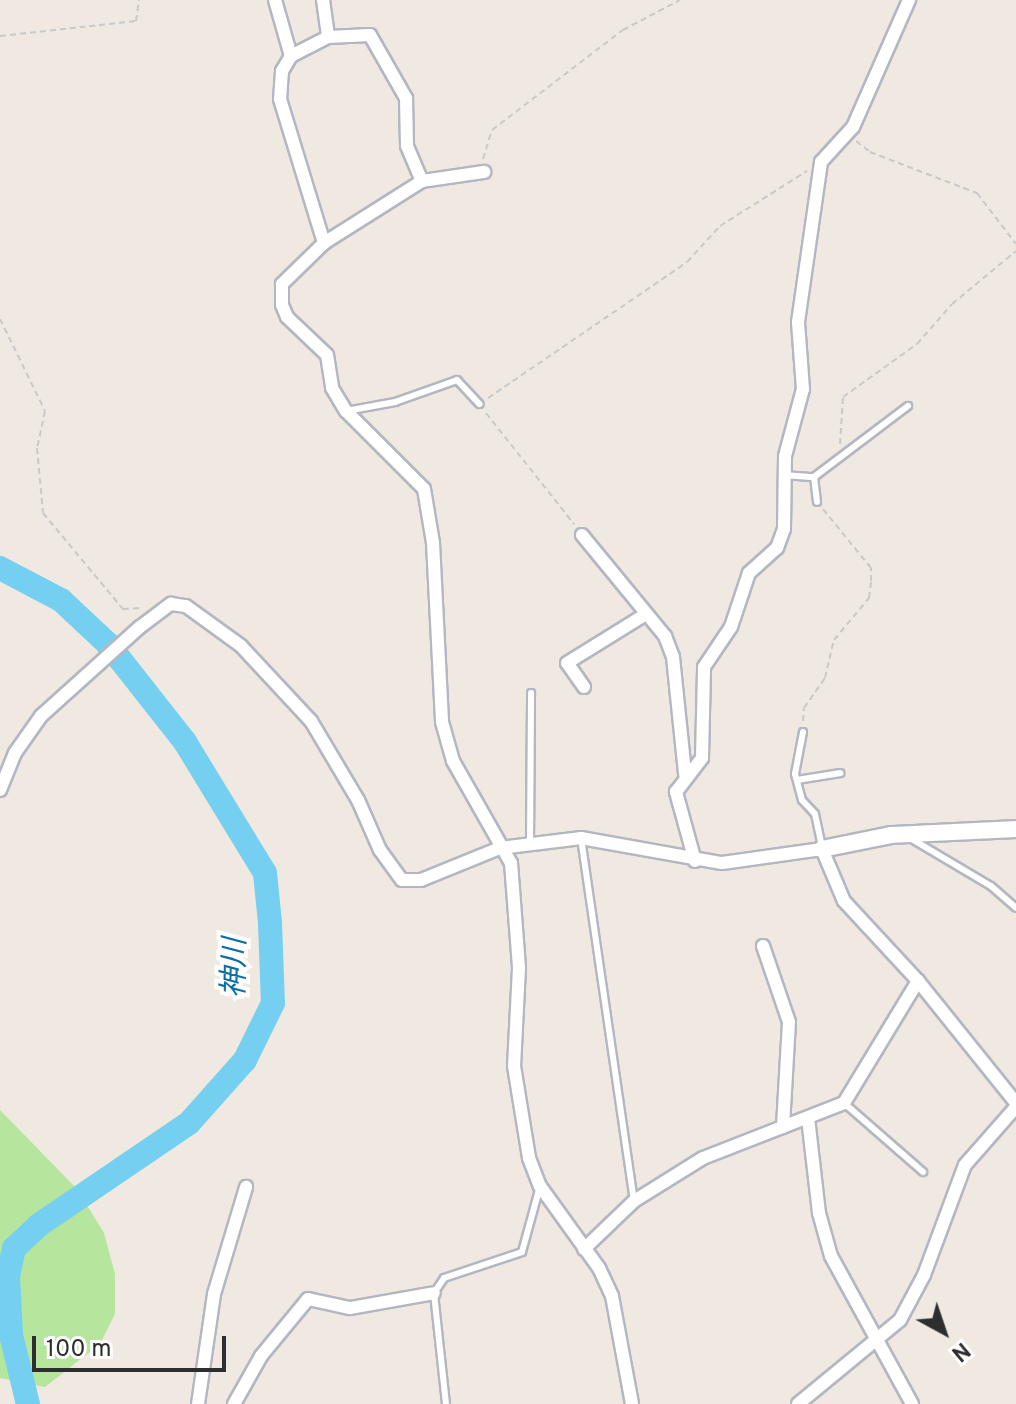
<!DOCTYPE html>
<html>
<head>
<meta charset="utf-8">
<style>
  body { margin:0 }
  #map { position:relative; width:1016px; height:1404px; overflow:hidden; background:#efe9e1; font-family:Overpass,"Noto Sans JP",sans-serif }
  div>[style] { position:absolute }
  .green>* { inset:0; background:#b6e59e }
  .river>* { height:24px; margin:-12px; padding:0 12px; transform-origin:12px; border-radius:12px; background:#75cff0 }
  .path>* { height:2px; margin-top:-1px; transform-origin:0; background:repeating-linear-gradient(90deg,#c9c9c9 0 6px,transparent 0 10px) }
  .roads { filter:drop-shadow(2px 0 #b4b7c1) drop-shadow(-2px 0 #b4b7c1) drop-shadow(0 2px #b4b7c1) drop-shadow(0 -2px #b4b7c1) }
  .service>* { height:6px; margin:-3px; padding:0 3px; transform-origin:3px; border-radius:3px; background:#fff }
  .minor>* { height:12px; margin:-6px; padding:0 6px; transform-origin:6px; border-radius:6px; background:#fff }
  .tertiary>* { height:16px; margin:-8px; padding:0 8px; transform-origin:8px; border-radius:8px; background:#fff }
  span { translate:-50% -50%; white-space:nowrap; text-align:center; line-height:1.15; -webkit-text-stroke:8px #fff; paint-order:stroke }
  .water-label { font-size:30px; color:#0d6fa3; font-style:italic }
  .north { position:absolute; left:904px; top:1292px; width:80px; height:80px; -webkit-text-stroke:6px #fff; paint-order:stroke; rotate:140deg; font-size:22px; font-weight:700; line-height:32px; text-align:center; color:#2e2e2e }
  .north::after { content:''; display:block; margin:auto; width:28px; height:36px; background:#2e2e2e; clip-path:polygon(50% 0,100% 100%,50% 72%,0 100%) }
  .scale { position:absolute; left:32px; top:1336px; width:194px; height:36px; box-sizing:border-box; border:4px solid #2e2e2e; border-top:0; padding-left:10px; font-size:24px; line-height:28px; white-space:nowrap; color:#2e2e2e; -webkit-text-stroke:6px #fff; paint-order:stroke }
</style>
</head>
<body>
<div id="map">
  <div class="green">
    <i style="clip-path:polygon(0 1110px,77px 1189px,104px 1233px,115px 1274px,115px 1314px,100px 1344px,45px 1387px,0 1378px)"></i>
  </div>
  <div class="river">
    <i style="left:0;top:568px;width:69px;rotate:27.7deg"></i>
    <i style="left:61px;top:600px;width:64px;rotate:43.1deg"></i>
    <i style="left:108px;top:644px;width:125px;rotate:51.8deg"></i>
    <i style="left:185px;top:742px;width:153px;rotate:58.6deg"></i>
    <i style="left:265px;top:873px;width:50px;rotate:84.3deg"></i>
    <i style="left:270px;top:923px;width:80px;rotate:87.9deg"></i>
    <i style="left:273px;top:1003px;width:64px;rotate:116.2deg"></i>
    <i style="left:245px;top:1060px;width:84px;rotate:131.6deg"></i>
    <i style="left:189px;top:1123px;width:181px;rotate:145.8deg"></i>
    <i style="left:39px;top:1225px;width:34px;rotate:137deg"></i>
    <i style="left:14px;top:1248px;width:30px;rotate:102deg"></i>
    <i style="left:8px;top:1277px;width:58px;rotate:87deg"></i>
    <i style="left:11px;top:1335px;width:71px;rotate:76.2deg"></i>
  </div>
  <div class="path">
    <i style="left:0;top:36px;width:137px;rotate:-6.3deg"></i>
    <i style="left:136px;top:21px;width:21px;rotate:-82deg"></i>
    <i style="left:856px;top:141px;width:18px;rotate:38deg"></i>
    <i style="left:870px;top:152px;width:115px;rotate:21deg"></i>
    <i style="left:977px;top:193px;width:64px;rotate:52.6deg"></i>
    <i style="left:483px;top:159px;width:30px;rotate:-73deg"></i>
    <i style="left:492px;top:130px;width:165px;rotate:-37.4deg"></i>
    <i style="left:623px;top:30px;width:64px;rotate:-27.8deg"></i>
    <i style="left:0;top:319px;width:102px;rotate:63.9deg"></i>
    <i style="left:45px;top:411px;width:38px;rotate:102deg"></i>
    <i style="left:37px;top:448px;width:65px;rotate:84.7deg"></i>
    <i style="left:43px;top:513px;width:125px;rotate:50.2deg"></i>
    <i style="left:123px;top:609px;width:19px;rotate:-3deg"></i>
    <i style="left:488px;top:398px;width:241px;rotate:-34.3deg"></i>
    <i style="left:687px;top:262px;width:49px;rotate:-47.5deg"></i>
    <i style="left:720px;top:226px;width:103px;rotate:-32.3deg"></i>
    <i style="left:486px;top:413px;width:142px;rotate:51.6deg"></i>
    <i style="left:840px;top:444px;width:47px;rotate:-86.3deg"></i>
    <i style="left:843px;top:397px;width:91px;rotate:-35.6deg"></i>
    <i style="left:917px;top:344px;width:53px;rotate:-48.8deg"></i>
    <i style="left:952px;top:304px;width:83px;rotate:-39.6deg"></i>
    <i style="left:803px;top:721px;width:13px;rotate:-86deg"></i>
    <i style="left:804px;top:708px;width:37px;rotate:-55deg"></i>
    <i style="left:825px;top:678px;width:39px;rotate:-77deg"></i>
    <i style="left:834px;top:640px;width:55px;rotate:-50.2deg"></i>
    <i style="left:869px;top:598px;width:17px;rotate:-83deg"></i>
    <i style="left:871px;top:581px;width:13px;rotate:-90deg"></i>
    <i style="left:871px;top:568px;width:76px;rotate:-129.1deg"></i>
  </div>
  <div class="roads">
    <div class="service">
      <i style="left:346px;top:411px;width:50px;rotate:-10.4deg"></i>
      <i style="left:395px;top:402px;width:66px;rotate:-19.5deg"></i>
      <i style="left:457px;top:380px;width:33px;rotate:47deg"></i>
      <i style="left:783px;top:475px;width:31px;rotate:4deg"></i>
      <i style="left:814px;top:477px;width:25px;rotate:83deg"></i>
      <i style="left:814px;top:477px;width:118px;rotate:-37.1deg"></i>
      <i style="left:803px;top:732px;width:43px;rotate:100.8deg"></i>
      <i style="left:795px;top:774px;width:27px;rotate:75deg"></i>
      <i style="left:802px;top:800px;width:19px;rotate:47deg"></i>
      <i style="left:815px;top:814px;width:35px;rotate:78deg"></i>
      <i style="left:797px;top:780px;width:44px;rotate:-9.2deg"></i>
      <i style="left:581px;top:838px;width:367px;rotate:81.7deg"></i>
      <i style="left:910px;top:838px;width:94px;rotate:30.7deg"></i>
      <i style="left:991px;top:886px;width:33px;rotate:41deg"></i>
      <i style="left:530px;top:844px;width:151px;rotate:-89.6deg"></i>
      <i style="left:844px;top:1103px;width:105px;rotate:41.1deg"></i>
      <i style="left:446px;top:1404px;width:112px;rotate:-96.2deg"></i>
      <i style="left:434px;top:1293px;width:18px;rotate:-56deg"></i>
      <i style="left:444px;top:1278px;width:82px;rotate:-18.4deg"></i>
      <i style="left:522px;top:1252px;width:68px;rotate:-74.7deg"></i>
    </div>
    <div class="minor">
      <i style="left:275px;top:0;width:58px;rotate:74.1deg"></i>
      <i style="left:323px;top:0;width:37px;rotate:82deg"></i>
      <i style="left:328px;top:37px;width:42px;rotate:152.8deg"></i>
      <i style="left:291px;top:56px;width:17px;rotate:121deg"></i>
      <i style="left:282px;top:71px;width:28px;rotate:94deg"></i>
      <i style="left:280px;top:99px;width:151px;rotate:73deg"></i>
      <i style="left:324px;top:243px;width:59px;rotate:135.7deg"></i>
      <i style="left:282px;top:284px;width:21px;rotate:90deg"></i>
      <i style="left:282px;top:305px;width:13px;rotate:67deg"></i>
      <i style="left:287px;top:317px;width:55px;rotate:43.5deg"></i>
      <i style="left:327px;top:355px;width:33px;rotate:81deg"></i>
      <i style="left:332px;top:388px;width:27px;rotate:59deg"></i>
      <i style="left:346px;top:411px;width:110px;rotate:45deg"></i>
      <i style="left:424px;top:489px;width:55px;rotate:80.5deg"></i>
      <i style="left:433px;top:543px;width:179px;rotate:87.1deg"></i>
      <i style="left:442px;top:722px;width:41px;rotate:74.2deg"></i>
      <i style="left:453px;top:761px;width:117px;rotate:60.4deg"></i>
      <i style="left:511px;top:863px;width:105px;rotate:85.6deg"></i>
      <i style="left:519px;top:968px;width:98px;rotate:92.9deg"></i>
      <i style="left:514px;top:1066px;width:93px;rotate:80.7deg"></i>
      <i style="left:529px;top:1158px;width:30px;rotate:69deg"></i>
      <i style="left:540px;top:1186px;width:101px;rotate:54.3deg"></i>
      <i style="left:599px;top:1268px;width:31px;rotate:65deg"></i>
      <i style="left:612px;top:1296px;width:110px;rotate:79.5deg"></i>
      <i style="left:328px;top:37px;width:42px;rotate:-2.7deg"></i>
      <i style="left:370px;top:35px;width:73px;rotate:60.3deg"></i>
      <i style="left:406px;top:98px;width:48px;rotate:88.8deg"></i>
      <i style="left:407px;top:146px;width:38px;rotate:67deg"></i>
      <i style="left:324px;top:243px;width:116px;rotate:-32.3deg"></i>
      <i style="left:422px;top:181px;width:63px;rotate:-8.3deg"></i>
      <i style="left:582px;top:535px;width:131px;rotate:50.6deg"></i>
      <i style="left:665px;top:636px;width:22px;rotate:69deg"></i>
      <i style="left:673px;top:657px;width:118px;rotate:84.1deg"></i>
      <i style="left:584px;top:687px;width:29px;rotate:-125deg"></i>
      <i style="left:567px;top:663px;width:93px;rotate:-31.8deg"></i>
      <i style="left:0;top:790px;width:40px;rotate:-68deg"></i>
      <i style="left:15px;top:753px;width:45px;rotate:-54.9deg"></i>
      <i style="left:41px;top:716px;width:133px;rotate:-42deg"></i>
      <i style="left:140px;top:627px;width:39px;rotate:-37deg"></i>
      <i style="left:171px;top:604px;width:15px;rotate:8deg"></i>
      <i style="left:186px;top:606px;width:68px;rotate:36deg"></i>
      <i style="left:241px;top:646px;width:103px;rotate:47deg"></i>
      <i style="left:311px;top:721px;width:92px;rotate:59.3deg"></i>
      <i style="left:358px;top:800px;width:55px;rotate:66.3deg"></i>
      <i style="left:380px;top:850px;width:37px;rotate:54deg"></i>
      <i style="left:402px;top:880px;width:19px"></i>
      <i style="left:421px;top:880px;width:85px;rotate:-22.1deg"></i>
      <i style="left:500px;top:848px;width:82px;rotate:-7deg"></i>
      <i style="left:581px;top:838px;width:143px;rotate:10.1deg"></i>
      <i style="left:722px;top:863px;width:101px;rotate:-8deg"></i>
      <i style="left:822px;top:849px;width:56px;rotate:67.1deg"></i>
      <i style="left:844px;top:901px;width:109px;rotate:47.2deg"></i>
      <i style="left:918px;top:981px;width:156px;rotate:51.2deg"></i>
      <i style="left:695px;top:861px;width:72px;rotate:-105.4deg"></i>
      <i style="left:676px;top:792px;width:43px;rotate:-52.6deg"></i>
      <i style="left:702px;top:758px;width:91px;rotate:-88.7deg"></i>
      <i style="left:704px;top:667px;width:48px;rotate:-56deg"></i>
      <i style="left:731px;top:627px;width:57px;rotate:-71.6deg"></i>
      <i style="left:749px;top:573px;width:38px;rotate:-42deg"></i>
      <i style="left:777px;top:548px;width:20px;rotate:-70deg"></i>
      <i style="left:784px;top:529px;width:73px;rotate:-89.2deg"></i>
      <i style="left:785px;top:456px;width:69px;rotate:-75deg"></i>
      <i style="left:803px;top:389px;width:67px;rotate:-94.3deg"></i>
      <i style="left:798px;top:322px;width:162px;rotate:-81.8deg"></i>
      <i style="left:821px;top:162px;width:47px;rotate:-47.6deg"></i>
      <i style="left:853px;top:127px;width:139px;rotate:-66.2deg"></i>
      <i style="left:763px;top:946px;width:80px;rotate:71.1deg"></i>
      <i style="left:789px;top:1022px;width:105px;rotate:93.3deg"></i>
      <i style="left:808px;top:1118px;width:96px;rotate:83.4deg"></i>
      <i style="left:819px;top:1213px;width:45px;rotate:74.4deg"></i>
      <i style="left:831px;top:1256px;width:169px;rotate:61.3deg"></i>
      <i style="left:584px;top:1249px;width:69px;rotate:-43.8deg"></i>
      <i style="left:634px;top:1201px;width:81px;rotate:-31.9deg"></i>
      <i style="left:703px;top:1158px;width:151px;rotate:-21.3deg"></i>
      <i style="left:844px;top:1103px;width:143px;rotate:-58.8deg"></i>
      <i style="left:198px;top:1404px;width:111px;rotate:-81.7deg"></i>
      <i style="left:214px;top:1294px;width:112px;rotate:-73.3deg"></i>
      <i style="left:234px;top:1404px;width:55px;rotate:-60.6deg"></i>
      <i style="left:261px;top:1356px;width:74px;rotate:-50.5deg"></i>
      <i style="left:308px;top:1299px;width:43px;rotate:12.1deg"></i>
      <i style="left:350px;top:1308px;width:85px;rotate:-10.1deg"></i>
      <i style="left:798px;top:1404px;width:132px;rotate:-39.5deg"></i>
      <i style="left:900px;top:1320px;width:51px;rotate:-61.9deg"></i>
      <i style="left:924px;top:1275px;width:117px;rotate:-69.6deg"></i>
      <i style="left:965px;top:1165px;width:77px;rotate:-48.7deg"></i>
    </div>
    <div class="tertiary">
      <i style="left:822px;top:849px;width:70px;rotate:-11.5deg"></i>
      <i style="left:891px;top:835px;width:125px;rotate:-2.7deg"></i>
    </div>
  </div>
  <div class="water-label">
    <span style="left:237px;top:968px;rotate:-89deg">神川</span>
  </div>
  <div class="north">N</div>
  <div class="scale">100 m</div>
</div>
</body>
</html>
